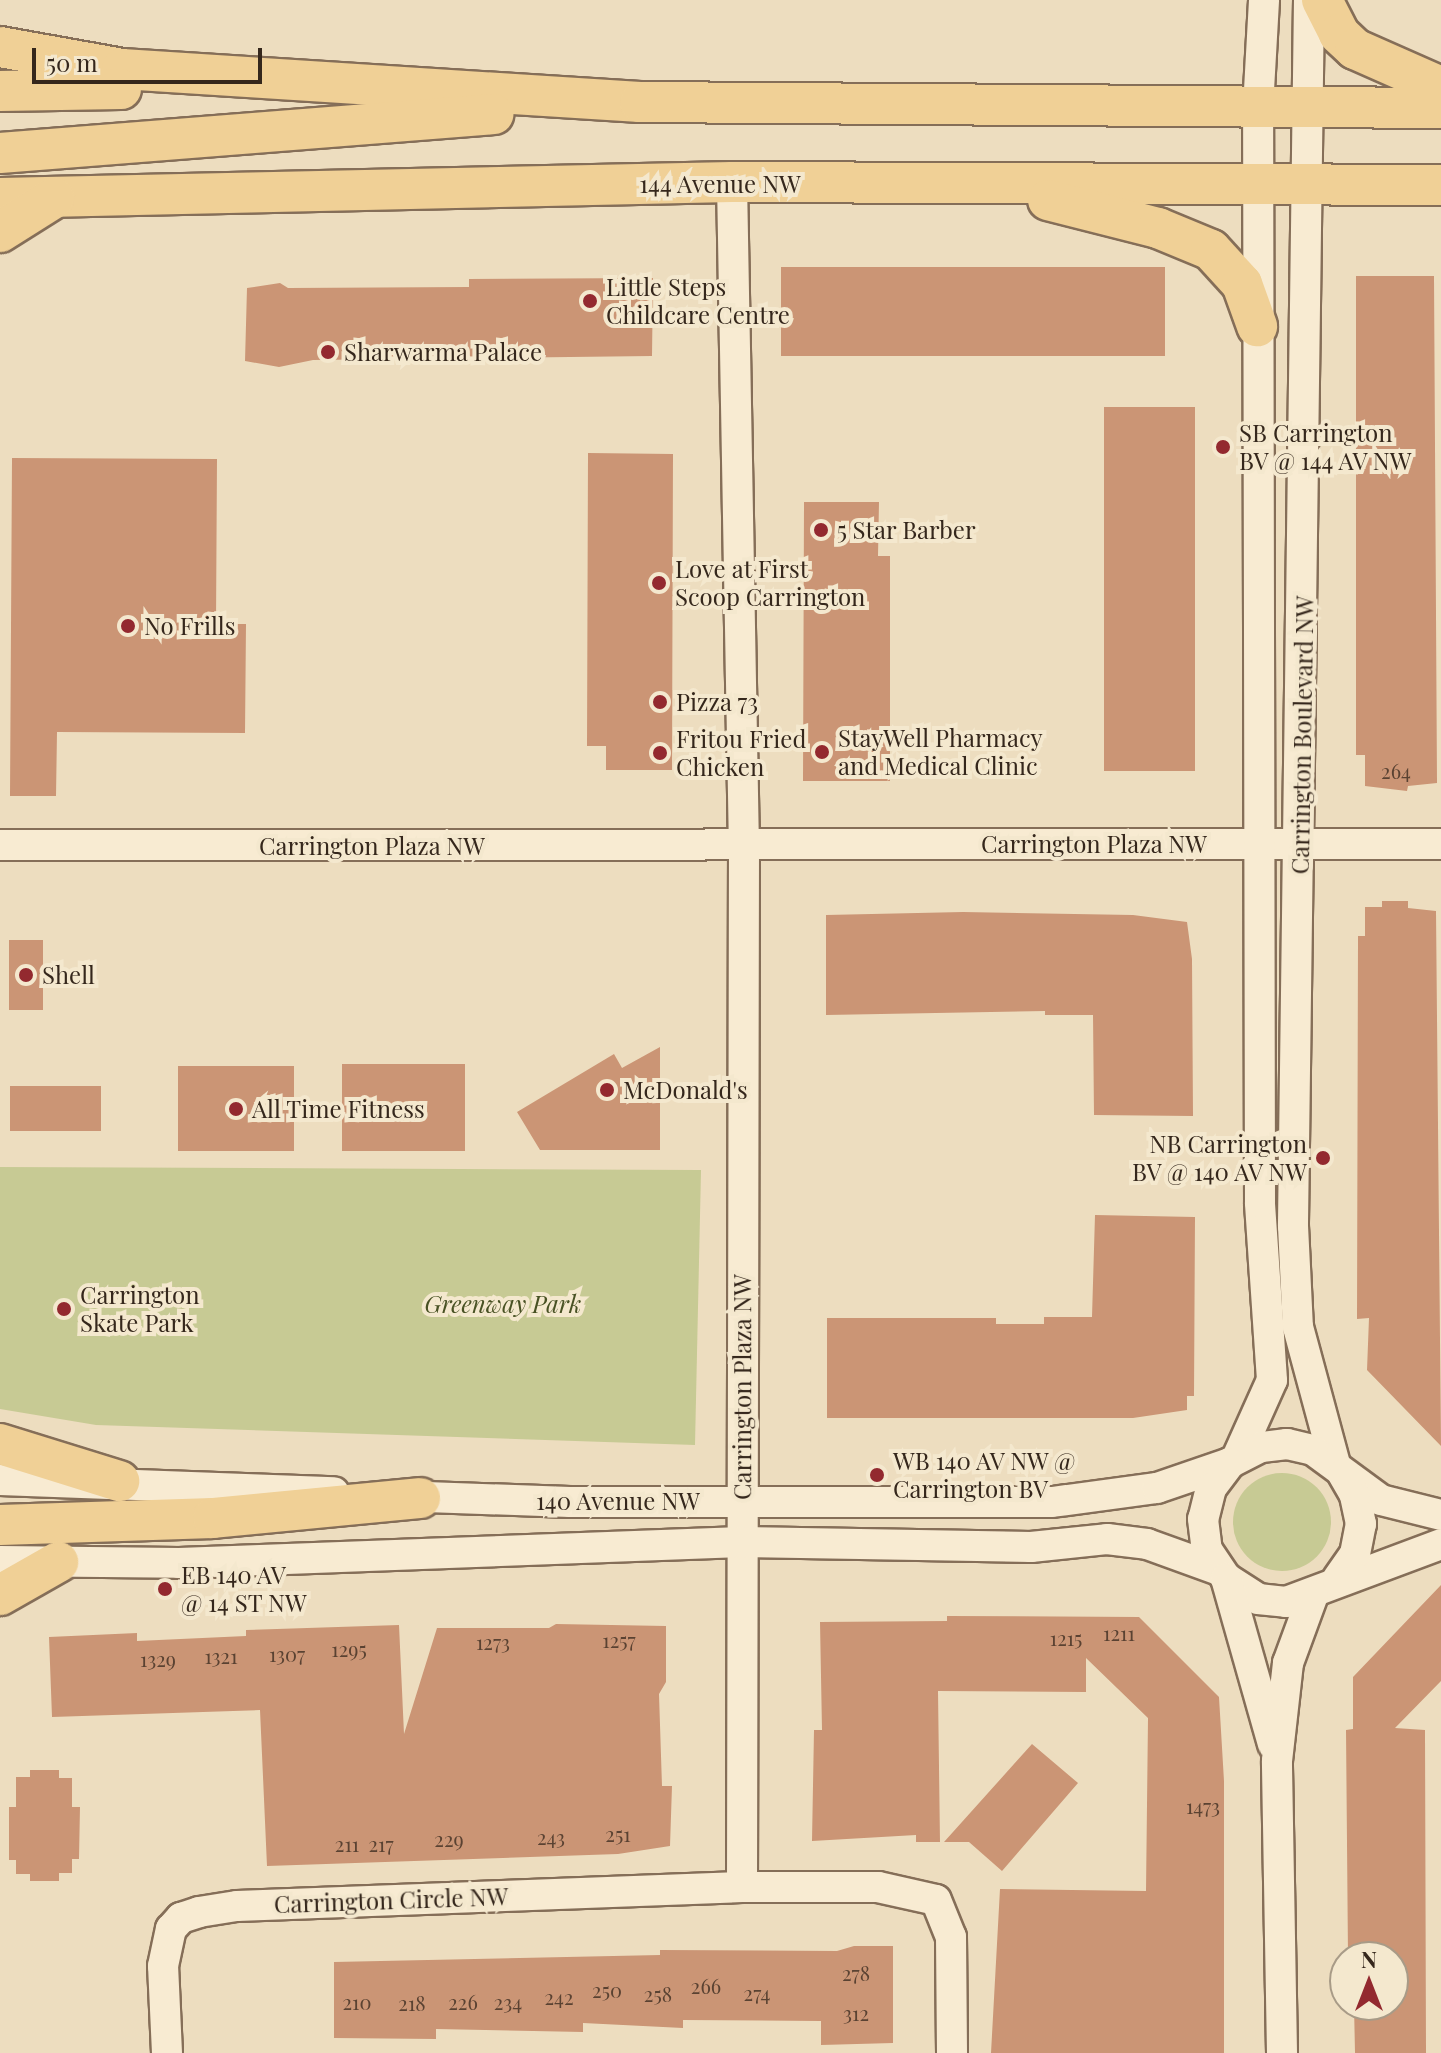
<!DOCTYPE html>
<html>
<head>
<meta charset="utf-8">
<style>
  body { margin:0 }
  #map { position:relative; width:1441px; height:2053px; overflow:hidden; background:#edddbf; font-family:"Playfair Display",serif }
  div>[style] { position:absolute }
  .green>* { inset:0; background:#c7ca94 }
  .round { border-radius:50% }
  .building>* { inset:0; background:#cb9575; transform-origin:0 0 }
  .roads { filter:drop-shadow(2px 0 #856e58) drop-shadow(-2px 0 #856e58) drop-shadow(0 2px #856e58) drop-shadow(0 -2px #856e58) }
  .minor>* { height:30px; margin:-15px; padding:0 15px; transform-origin:15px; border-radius:15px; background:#f8ebd2 }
  .major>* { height:40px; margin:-20px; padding:0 20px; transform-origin:20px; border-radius:20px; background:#f0d096 }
  .dots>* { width:22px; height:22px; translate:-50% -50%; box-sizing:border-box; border:4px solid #f4e8ce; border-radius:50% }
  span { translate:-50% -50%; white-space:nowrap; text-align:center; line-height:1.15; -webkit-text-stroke:8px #f4e8ce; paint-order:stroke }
  .number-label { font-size:20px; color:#5a4232 }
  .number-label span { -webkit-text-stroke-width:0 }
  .street-label { font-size:24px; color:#35271c }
  .poi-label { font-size:24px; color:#35271c }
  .left { translate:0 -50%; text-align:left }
  .right { translate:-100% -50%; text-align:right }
  .park-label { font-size:24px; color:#485123; font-style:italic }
  .north { position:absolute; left:1329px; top:1941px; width:80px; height:80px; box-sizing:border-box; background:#f4e8ce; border:2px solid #a89b87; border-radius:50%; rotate:0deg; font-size:22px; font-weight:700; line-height:32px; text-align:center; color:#35271c }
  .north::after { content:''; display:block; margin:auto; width:28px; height:36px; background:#93292f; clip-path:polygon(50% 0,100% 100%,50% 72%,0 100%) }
  .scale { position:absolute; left:32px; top:48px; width:230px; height:36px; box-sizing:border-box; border:4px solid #35271c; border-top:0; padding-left:10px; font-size:24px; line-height:28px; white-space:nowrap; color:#35271c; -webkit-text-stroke:6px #f4e8ce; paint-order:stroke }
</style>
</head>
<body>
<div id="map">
  <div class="green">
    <i style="clip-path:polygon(0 1167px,701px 1170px,695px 1445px,96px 1425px,0 1409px)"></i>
    <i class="round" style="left:1233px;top:1473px;width:98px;height:98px"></i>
  </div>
  <div class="building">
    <i style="left:781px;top:267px;width:384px;height:89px"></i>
    <i style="clip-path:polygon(1356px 276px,1434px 276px,1437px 783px,1408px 786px,1407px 791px,1365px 786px,1365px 755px,1356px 755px)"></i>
    <i style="clip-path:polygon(653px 278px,652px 356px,313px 360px,279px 367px,245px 361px,247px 288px,280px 283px,288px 288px,469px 287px,469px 279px)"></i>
    <i style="left:1195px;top:407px;width:364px;height:91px;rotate:90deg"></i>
    <i style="clip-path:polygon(588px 453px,673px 454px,672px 770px,606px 770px,606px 746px,587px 746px)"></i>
    <i style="clip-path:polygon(12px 458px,217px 459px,216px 624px,246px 624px,245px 733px,57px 732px,56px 796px,10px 796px)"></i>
    <i style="clip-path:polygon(804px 502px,879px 502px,878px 556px,890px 556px,890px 781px,803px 781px)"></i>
    <i style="clip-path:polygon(1382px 901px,1408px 901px,1408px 908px,1436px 911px,1441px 1446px,1367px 1370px,1369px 1318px,1357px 1319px,1358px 936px,1365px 936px,1365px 907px,1382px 907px)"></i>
    <i style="clip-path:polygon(963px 912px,1133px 915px,1187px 922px,1192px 959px,1193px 1116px,1094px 1115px,1093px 1015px,1045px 1015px,1045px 1011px,826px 1015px,826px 915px)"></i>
    <i style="left:9px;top:940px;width:34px;height:70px"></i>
    <i style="clip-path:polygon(660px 1047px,660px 1150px,540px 1150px,517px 1112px,614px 1054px,622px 1068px)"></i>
    <i style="left:342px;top:1064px;width:123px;height:87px"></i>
    <i style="left:178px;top:1066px;width:116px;height:85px"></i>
    <i style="left:10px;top:1086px;width:91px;height:45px"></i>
    <i style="clip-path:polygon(1095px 1215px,1195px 1217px,1194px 1396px,1187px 1396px,1187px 1410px,1133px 1418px,827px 1418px,827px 1318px,996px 1318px,996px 1324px,1044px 1324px,1044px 1317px,1092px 1317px)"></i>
    <i style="clip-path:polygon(1441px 1585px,1441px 1681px,1395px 1728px,1425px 1730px,1426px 2053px,1355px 2053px,1354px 2005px,1393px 2005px,1393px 1957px,1348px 1957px,1346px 1730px,1353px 1729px,1353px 1677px)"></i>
    <i style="clip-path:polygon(947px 1616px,1139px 1617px,1219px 1697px,1224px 1781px,1224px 2053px,991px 2053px,1000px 1889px,1146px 1891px,1148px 1718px,1086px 1658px,1086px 1692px,938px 1691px,940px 1842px,916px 1842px,916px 1835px,812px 1841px,814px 1730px,822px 1730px,820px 1622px,947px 1621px)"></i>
    <i style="clip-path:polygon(556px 1624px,666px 1626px,666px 1682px,659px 1694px,662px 1786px,672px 1786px,670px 1846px,618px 1854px,267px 1866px,260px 1710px,52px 1717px,49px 1637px,137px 1633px,137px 1641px,246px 1636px,246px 1630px,399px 1625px,404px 1734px,437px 1628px,549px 1628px)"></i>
    <i style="clip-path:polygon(1032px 1744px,1078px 1783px,1002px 1871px,969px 1842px,944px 1842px)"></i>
    <i style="clip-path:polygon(30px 1770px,59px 1770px,59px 1778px,72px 1778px,72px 1807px,80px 1807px,79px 1859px,72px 1859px,72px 1873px,59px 1873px,59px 1881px,30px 1881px,30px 1874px,16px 1874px,16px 1860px,9px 1860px,9px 1807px,16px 1807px,16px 1777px,30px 1777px)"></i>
    <i style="clip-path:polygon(854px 1946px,893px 1946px,893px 2043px,821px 2045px,821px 2021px,683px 2020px,683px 2028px,583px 2023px,583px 2032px,436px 2029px,436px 2039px,334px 2038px,334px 1962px,660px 1955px,660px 1950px,837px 1951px)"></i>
  </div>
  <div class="roads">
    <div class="minor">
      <i style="left:1309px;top:0;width:1226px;rotate:90.75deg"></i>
      <i style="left:1293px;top:1226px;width:101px;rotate:87.2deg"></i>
      <i style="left:1298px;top:1327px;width:142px;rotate:74.9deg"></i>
      <i style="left:732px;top:182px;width:665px;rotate:88.97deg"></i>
      <i style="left:744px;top:847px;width:1040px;rotate:90.11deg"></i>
      <i style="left:0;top:845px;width:1441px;rotate:-0.04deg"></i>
      <i style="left:1237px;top:1458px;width:85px;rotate:-65.8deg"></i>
      <i style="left:1272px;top:1380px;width:178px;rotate:-93.9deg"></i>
      <i style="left:1260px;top:1202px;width:1094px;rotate:-90.1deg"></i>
      <i style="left:1258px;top:108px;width:108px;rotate:-86.8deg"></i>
      <i style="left:0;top:1480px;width:334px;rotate:2.1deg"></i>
      <i style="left:398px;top:1496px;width:172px;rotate:2deg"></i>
      <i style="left:570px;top:1502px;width:482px"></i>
      <i style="left:1052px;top:1502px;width:106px;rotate:-7.6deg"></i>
      <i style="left:1157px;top:1488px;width:77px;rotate:-18.9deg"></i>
      <i style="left:1441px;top:1515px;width:62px;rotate:-166deg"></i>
      <i style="left:1381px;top:1500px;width:84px;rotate:-143.7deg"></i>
      <i style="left:1313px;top:1450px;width:27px;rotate:-167deg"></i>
      <i style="left:1287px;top:1444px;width:26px;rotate:173deg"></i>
      <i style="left:1261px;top:1447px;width:35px;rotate:153deg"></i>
      <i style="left:1230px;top:1463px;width:31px;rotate:127deg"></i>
      <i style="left:1211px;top:1488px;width:32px;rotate:104deg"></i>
      <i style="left:1203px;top:1519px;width:31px;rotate:83deg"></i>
      <i style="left:1207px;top:1550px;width:34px;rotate:56deg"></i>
      <i style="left:1226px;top:1578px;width:38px;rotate:33deg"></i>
      <i style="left:1258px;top:1599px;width:28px;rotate:6deg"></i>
      <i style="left:1286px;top:1602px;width:165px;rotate:-20.5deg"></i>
      <i style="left:0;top:1561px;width:179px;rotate:0.6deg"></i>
      <i style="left:179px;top:1563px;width:563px;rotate:-2.14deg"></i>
      <i style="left:742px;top:1542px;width:289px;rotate:1deg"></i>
      <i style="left:1031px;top:1547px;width:76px;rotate:-6deg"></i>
      <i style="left:1107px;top:1539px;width:40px;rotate:7.1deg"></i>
      <i style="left:1147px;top:1544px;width:77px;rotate:19.9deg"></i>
      <i style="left:1226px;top:1578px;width:173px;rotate:74.2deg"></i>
      <i style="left:1338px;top:1578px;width:29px;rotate:-55deg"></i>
      <i style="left:1355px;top:1554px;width:31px;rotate:-79deg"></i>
      <i style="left:1361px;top:1524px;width:30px;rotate:-102deg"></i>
      <i style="left:1355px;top:1495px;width:24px;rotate:-120deg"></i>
      <i style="left:167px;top:2053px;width:87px;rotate:-92.6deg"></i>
      <i style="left:163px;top:1966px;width:38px;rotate:-78deg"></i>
      <i style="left:171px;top:1929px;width:15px;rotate:-48deg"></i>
      <i style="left:181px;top:1918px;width:19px;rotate:-18deg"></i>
      <i style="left:199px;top:1912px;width:38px;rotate:-9deg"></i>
      <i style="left:237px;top:1906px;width:505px;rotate:-2.15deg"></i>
      <i style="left:742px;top:1887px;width:136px"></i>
      <i style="left:878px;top:1887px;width:59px;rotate:12.6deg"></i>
      <i style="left:936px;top:1900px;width:40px;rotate:68deg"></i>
      <i style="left:951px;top:1937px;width:116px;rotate:89.5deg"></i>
      <i style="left:1282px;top:2053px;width:292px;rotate:-91deg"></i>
      <i style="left:1277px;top:1761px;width:99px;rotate:-83.6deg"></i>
      <i style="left:1288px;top:1663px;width:72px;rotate:-69.8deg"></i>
    </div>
    <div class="major">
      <i style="left:1322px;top:0;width:38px;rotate:63deg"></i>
      <i style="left:1339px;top:34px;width:22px;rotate:43deg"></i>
      <i style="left:1355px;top:49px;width:94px;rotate:23.8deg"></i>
      <i style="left:0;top:47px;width:124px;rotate:10.2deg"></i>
      <i style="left:122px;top:69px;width:519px;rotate:3.65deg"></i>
      <i style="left:640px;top:102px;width:801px;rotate:0.43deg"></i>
      <i style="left:0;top:91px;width:121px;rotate:-0.9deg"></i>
      <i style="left:0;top:153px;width:495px;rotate:-4.5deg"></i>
      <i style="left:0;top:198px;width:732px;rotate:-1.25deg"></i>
      <i style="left:732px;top:182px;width:709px;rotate:0.24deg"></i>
      <i style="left:1048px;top:200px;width:114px;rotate:14.3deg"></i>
      <i style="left:1158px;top:228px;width:57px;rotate:22.5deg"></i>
      <i style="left:1211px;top:250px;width:46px;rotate:47.6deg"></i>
      <i style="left:1242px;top:284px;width:45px;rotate:70.3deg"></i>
      <i style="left:0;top:232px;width:64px;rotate:-32.2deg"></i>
      <i style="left:0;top:1444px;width:125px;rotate:17.3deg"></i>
      <i style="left:0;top:1525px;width:213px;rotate:-1.9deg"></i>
      <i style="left:213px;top:1518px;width:208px;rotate:-5.5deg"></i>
      <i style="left:0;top:1595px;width:67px;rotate:-29.6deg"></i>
    </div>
  </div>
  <div class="dots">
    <i style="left:590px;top:301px;background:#93292f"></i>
    <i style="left:328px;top:352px;background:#93292f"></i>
    <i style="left:1223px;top:447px;background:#93292f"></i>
    <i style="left:821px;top:530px;background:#93292f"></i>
    <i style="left:659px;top:583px;background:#93292f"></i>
    <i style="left:128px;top:626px;background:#93292f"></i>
    <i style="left:660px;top:702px;background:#93292f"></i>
    <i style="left:822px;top:752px;background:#93292f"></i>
    <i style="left:660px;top:753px;background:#93292f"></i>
    <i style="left:26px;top:975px;background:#93292f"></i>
    <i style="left:607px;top:1090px;background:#93292f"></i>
    <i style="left:236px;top:1109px;background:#93292f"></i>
    <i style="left:1323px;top:1158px;background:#93292f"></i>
    <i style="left:64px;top:1309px;background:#93292f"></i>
    <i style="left:877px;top:1475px;background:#93292f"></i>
    <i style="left:165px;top:1589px;background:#93292f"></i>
  </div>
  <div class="number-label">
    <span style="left:1396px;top:770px">264</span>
    <span style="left:1119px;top:1632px">1211</span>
    <span style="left:1066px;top:1637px">1215</span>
    <span style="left:619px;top:1639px">1257</span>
    <span style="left:493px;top:1641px">1273</span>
    <span style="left:349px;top:1648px">1295</span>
    <span style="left:287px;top:1653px">1307</span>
    <span style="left:221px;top:1655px">1321</span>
    <span style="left:158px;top:1658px">1329</span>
    <span style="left:1203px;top:1805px">1473</span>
    <span style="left:618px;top:1833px">251</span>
    <span style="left:551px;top:1836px">243</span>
    <span style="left:449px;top:1838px">229</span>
    <span style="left:347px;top:1843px">211</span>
    <span style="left:381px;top:1843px">217</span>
    <span style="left:856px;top:1972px">278</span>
    <span style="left:706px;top:1985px">266</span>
    <span style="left:607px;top:1989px">250</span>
    <span style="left:757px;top:1992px">274</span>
    <span style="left:658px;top:1993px">258</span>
    <span style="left:559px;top:1996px">242</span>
    <span style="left:357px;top:2001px">210</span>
    <span style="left:463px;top:2001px">226</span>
    <span style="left:508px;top:2001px">234</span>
    <span style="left:412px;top:2002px">218</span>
    <span style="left:856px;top:2012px">312</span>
  </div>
  <div class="street-label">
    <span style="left:720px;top:184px">144 Avenue NW</span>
    <span style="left:1302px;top:735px;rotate:-89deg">Carrington Boulevard NW</span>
    <span style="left:1094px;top:844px">Carrington Plaza NW</span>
    <span style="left:372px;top:846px">Carrington Plaza NW</span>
    <span style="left:742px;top:1387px;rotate:-90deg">Carrington Plaza NW</span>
    <span style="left:618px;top:1501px">140 Avenue NW</span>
    <span style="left:391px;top:1900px;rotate:-2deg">Carrington Circle NW</span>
  </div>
  <div class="poi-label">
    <span class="left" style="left:606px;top:301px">Little Steps<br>Childcare Centre</span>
    <span class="left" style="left:344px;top:352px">Sharwarma Palace</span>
    <span class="left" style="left:1239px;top:447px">SB Carrington<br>BV @ 144 AV NW</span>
    <span class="left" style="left:837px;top:530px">5 Star Barber</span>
    <span class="left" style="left:675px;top:583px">Love at First<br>Scoop Carrington</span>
    <span class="left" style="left:144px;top:626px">No Frills</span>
    <span class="left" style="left:676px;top:702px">Pizza 73</span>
    <span class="left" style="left:838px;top:752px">StayWell Pharmacy<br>and Medical Clinic</span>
    <span class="left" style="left:676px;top:753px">Fritou Fried<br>Chicken</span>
    <span class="left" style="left:42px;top:975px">Shell</span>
    <span class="left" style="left:623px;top:1090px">McDonald's</span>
    <span class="left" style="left:252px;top:1109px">All Time Fitness</span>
    <span class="right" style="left:1307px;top:1158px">NB Carrington<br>BV @ 140 AV NW</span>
    <span class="left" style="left:80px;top:1309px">Carrington<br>Skate Park</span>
    <span class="left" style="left:893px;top:1475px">WB 140 AV NW @<br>Carrington BV</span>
    <span class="left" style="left:181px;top:1589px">EB 140 AV<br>@ 14 ST NW</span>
  </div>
  <div class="park-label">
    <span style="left:503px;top:1304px">Greenway Park</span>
  </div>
  <div class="north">N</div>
  <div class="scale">50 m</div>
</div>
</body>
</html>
